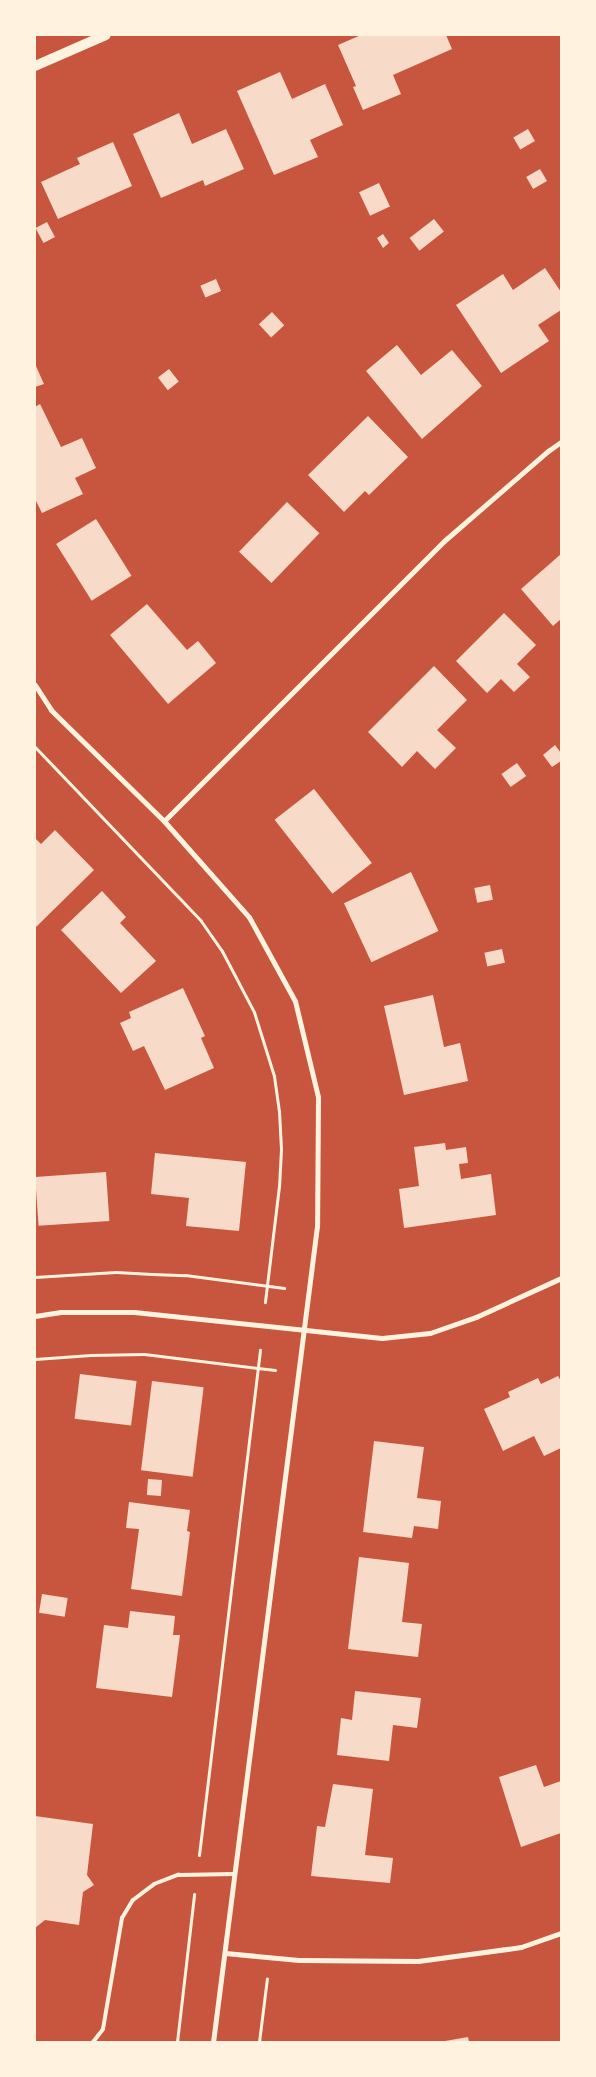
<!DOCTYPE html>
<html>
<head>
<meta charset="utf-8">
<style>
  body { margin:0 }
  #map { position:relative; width:596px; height:2077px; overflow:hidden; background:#c8553d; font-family:Mulish,sans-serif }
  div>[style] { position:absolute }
  .building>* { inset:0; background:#f7dbc8; transform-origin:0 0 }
  .path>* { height:3px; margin:-1.5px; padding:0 1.5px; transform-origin:1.5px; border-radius:1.5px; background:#fff3e0 }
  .service>* { height:4px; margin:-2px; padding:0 2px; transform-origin:2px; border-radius:2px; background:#fff3e0 }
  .minor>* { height:5px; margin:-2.5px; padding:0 2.5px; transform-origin:2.5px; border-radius:2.5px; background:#fff3e0 }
  .secondary>* { height:10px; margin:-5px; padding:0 5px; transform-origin:5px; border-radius:5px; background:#fff3e0 }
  span { translate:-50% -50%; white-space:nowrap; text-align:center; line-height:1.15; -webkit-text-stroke:5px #fff3e0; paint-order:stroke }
  .frame { position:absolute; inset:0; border:36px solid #fff3e0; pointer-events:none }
</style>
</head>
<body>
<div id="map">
  <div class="building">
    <i style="clip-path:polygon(361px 35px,446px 35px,452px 49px,393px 75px,401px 94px,363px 110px,353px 87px,356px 86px,338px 45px)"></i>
    <i style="clip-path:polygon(280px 72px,292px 99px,325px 84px,343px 125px,310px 140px,318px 157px,274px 175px,237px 91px)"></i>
    <i style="clip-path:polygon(179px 113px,192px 144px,226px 129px,244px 169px,205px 186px,203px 180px,161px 198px,133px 134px)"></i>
    <i style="left:528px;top:129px;width:14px;height:17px;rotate:60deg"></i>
    <i style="clip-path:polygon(113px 142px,132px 186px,58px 219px,41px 182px,80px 164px,77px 158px)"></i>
    <i style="left:540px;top:169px;width:14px;height:16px;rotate:60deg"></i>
    <i style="left:379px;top:183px;width:26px;height:22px;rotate:65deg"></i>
    <i style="left:434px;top:219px;width:16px;height:31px;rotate:52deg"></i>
    <i style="left:47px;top:222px;width:17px;height:13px;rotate:62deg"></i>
    <i style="clip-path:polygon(383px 234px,389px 243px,383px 248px,377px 238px)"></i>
    <i style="clip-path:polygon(545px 268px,561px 292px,561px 310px,538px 325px,549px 341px,501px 373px,456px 305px,503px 274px,513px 290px)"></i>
    <i style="left:216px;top:279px;width:13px;height:17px;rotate:67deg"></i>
    <i style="left:272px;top:312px;width:18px;height:18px;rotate:47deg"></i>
    <i style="clip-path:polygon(397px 345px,421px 375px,452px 350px,482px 386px,422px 439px,366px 371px)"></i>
    <i style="clip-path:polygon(35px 364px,44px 384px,35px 387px)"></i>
    <i style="left:169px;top:369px;width:16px;height:14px;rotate:52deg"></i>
    <i style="clip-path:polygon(40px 404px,61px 447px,82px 438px,96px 468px,75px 478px,83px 494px,42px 513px,35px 499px,35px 407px)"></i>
    <i style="clip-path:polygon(368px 416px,408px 457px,369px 495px,365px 491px,344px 512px,308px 475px)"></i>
    <i style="left:287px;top:502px;width:45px;height:69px;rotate:44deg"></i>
    <i style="left:96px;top:519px;width:67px;height:47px;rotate:58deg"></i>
    <i style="clip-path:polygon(561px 554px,561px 619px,553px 626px,521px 589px)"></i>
    <i style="clip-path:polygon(147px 604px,187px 650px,198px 641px,216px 663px,168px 704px,110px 635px)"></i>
    <i style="clip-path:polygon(504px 613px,536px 645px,517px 664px,530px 677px,514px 692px,501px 679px,487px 693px,456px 661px)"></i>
    <i style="clip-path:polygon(434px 666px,467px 700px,437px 730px,456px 748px,435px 769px,417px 751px,402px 767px,368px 732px)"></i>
    <i style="clip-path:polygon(555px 745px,561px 753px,561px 761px,552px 767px,543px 755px)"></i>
    <i style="left:517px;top:763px;width:16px;height:19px;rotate:55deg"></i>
    <i style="left:314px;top:789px;width:94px;height:50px;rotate:52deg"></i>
    <i style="clip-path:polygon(55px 830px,94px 870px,35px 928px,35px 838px,41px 844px)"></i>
    <i style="left:411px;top:872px;width:65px;height:74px;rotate:65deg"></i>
    <i style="left:490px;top:885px;width:15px;height:16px;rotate:79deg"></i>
    <i style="clip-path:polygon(102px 891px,126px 917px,120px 923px,156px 961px,121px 993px,61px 930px)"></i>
    <i style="left:502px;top:949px;width:14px;height:18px;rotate:78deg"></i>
    <i style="clip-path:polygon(183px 988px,205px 1036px,201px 1038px,214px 1068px,165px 1090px,144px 1046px,133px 1051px,120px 1023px,131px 1018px,129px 1012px)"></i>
    <i style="clip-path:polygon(433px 995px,444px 1047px,460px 1043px,468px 1081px,404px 1095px,384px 1006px)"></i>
    <i style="clip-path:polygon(445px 1143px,446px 1150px,466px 1147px,468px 1163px,459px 1164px,461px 1179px,491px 1174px,496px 1215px,404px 1228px,399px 1189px,419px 1186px,414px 1147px)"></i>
    <i style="clip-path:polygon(155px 1153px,246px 1162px,239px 1231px,186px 1226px,189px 1198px,151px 1194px)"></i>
    <i style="left:106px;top:1172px;width:49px;height:71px;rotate:86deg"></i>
    <i style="left:80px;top:1374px;width:57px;height:45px;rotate:7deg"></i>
    <i style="clip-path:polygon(558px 1376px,561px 1381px,561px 1448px,544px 1456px,534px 1436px,503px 1451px,484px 1409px,510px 1397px,508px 1392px,538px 1378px,541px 1384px)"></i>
    <i style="left:152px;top:1381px;width:52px;height:90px;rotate:7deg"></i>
    <i style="clip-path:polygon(374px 1441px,424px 1447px,417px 1498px,441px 1501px,438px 1529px,414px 1526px,412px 1538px,363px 1532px)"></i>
    <i style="left:148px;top:1479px;width:14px;height:16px;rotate:4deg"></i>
    <i style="clip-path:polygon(129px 1502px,190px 1510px,187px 1531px,190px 1532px,182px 1596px,131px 1589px,139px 1529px,126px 1528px)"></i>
    <i style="clip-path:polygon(359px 1557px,409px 1563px,402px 1622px,422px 1624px,418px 1657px,348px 1649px)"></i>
    <i style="left:42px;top:1594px;width:26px;height:19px;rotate:9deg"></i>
    <i style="clip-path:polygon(130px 1611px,175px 1616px,173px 1635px,180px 1635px,172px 1697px,96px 1688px,104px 1625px,128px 1628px)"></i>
    <i style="clip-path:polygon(355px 1691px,421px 1698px,417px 1728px,393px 1725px,389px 1761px,337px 1755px,341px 1718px,352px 1720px)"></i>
    <i style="clip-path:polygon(536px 1765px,544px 1787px,561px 1781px,561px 1833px,521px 1847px,499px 1777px)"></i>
    <i style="clip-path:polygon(333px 1784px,373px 1789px,365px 1855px,393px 1858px,390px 1883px,311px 1876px,317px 1826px,325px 1827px)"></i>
    <i style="clip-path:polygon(35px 1816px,93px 1824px,87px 1875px,94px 1885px,83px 1892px,79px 1925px,45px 1920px,35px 1928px)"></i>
    <i style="clip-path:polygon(468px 2037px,469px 2042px,445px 2042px,445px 2041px)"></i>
  </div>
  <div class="path">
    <i style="left:35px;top:747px;width:240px;rotate:46.3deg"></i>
    <i style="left:201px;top:921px;width:37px;rotate:55deg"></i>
    <i style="left:222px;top:951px;width:69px;rotate:62.3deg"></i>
    <i style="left:254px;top:1012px;width:67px;rotate:72.6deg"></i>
    <i style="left:274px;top:1076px;width:35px;rotate:82deg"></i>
    <i style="left:279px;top:1111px;width:38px;rotate:87deg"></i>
    <i style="left:281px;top:1149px;width:37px;rotate:93deg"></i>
    <i style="left:279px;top:1186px;width:117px;rotate:96.9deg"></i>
    <i style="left:35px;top:1277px;width:81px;rotate:-3.5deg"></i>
    <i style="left:116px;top:1272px;width:36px;rotate:3deg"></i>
    <i style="left:152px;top:1274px;width:33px;rotate:2deg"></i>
    <i style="left:185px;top:1275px;width:100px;rotate:7.5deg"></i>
    <i style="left:35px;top:1359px;width:56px;rotate:-4.1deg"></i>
    <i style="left:91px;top:1355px;width:53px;rotate:-1.1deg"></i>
    <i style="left:144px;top:1354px;width:132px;rotate:7deg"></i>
    <i style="left:199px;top:1855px;width:509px;rotate:-83.11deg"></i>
    <i style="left:177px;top:2042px;width:149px;rotate:-83.4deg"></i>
    <i style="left:259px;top:2042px;width:64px;rotate:-82.9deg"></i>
  </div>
  <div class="service">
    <i style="left:93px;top:2042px;width:16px;rotate:-52deg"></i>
    <i style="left:103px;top:2029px;width:113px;rotate:-80.3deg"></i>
    <i style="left:122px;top:1918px;width:21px;rotate:-59deg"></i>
    <i style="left:133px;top:1900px;width:26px;rotate:-37deg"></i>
    <i style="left:154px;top:1884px;width:26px;rotate:-21deg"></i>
    <i style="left:178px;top:1875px;width:57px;rotate:-1deg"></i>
  </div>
  <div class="minor">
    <i style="left:35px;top:685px;width:30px;rotate:57deg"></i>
    <i style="left:51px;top:710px;width:158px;rotate:44.5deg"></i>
    <i style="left:164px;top:821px;width:128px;rotate:48.5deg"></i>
    <i style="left:249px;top:917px;width:96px;rotate:61.3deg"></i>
    <i style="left:295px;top:1001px;width:99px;rotate:76.5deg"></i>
    <i style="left:318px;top:1097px;width:129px;rotate:90.4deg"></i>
    <i style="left:317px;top:1226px;width:823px;rotate:97.26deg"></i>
    <i style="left:164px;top:821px;width:396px;rotate:-45deg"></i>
    <i style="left:444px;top:541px;width:138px;rotate:-40.9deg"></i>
    <i style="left:548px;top:451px;width:16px;rotate:-35deg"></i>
    <i style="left:35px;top:1316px;width:26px;rotate:-9deg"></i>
    <i style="left:61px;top:1312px;width:73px"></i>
    <i style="left:134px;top:1312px;width:249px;rotate:6deg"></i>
    <i style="left:382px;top:1338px;width:48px;rotate:-5.9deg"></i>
    <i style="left:430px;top:1333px;width:49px;rotate:-19.2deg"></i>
    <i style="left:476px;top:1317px;width:94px;rotate:-24.6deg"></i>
    <i style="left:225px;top:1953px;width:74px;rotate:5.4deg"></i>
    <i style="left:299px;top:1960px;width:119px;rotate:0.5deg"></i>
    <i style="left:418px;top:1961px;width:104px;rotate:-7.7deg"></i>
    <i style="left:521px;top:1947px;width:42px;rotate:-19.3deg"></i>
  </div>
  <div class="secondary">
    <i style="left:35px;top:66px;width:77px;rotate:-23.6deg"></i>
  </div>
  <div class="frame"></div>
</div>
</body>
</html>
